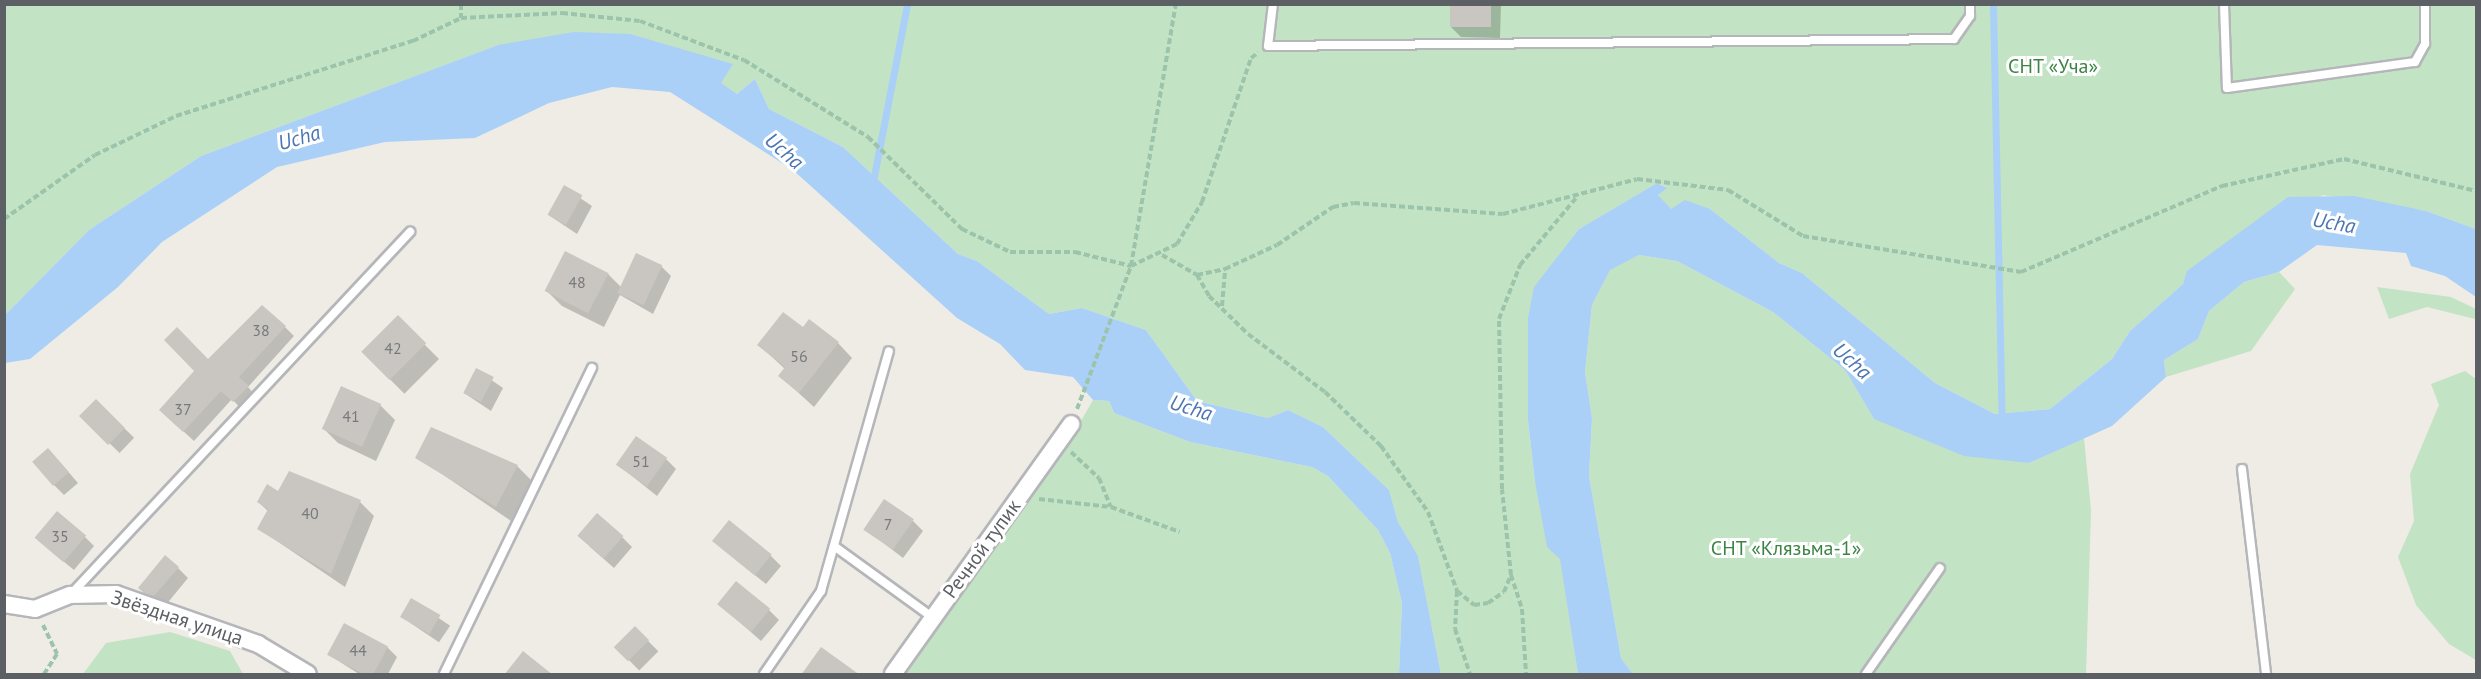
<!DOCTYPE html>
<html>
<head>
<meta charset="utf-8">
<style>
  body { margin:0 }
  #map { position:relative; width:2481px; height:679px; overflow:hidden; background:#eeece4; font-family:"PT Sans",sans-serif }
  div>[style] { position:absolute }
  .green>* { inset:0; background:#c3e3c5 }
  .water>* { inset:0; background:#aad0f8 }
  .shadow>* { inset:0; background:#0003; transform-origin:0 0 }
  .stream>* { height:7px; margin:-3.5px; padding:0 3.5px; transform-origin:3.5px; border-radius:3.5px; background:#aad0f8 }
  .building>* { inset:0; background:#c9c6c2; transform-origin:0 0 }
  .path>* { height:4px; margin-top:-2px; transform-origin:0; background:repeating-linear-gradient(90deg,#9cc4ab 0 6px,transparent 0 9px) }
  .roads { filter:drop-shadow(2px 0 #b5b6ba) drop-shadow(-2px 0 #b5b6ba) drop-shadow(0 2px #b5b6ba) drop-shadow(0 -2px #b5b6ba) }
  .lane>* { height:8px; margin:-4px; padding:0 4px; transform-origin:4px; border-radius:4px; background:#fff }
  .street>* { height:16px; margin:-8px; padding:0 8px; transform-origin:8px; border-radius:8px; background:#fff }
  span { translate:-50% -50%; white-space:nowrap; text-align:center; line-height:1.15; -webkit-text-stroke:6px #fff; paint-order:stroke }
  .number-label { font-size:16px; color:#77797c }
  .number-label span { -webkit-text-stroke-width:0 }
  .park-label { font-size:20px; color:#3c8345 }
  .street-label { font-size:20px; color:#5c5f64 }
  .water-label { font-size:21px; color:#4b76b2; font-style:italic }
  .frame { position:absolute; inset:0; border:6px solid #5c5f64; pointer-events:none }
</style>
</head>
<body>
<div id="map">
  <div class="green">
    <i style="clip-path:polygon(4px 5px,2476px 5px,2476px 229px,2426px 211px,2323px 195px,2188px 271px,2183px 284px,2130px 331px,2112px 359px,2050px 409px,1995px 414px,1935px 383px,1802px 273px,1779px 263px,1710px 209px,1671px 210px,1658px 195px,1666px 187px,1657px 183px,1579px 229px,1535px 287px,1528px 317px,1528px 420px,1535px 482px,1561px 559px,1578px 674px,1441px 674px,1418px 557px,1398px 522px,1389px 490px,1323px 427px,1288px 410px,1268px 418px,1197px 401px,1146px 330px,1082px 308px,1049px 314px,977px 261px,958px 254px,843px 147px,769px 109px,755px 79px,737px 94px,720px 83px,732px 65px,498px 45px,201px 156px,89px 230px,5px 315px)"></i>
    <i style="clip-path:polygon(1639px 255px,1677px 261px,1773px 312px,1845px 370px,1874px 419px,2029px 463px,2084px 438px,2091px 510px,2086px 674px,1633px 674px,1621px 658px,1589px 476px,1592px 418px,1585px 372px,1592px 305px,1610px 269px)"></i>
    <i style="clip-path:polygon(2279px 272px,2295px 289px,2251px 351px,2166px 377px,2164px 360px,2198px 339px,2209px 311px,2244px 282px)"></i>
    <i style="clip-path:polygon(2377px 287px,2451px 297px,2476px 309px,2476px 328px,2475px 319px,2427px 307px,2389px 319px)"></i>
    <i style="clip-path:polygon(2465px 371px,2476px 379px,2476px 660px,2449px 644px,2416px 605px,2398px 557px,2414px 521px,2410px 474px,2439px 405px,2431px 384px)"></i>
    <i style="clip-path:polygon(1093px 400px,1109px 401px,1114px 413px,1190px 442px,1312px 467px,1328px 476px,1378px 530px,1390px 553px,1402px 603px,1399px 674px,906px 674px,1066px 447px)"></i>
    <i style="clip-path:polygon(170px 632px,230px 651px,243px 674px,83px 674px,106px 643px)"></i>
  </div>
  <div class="water">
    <i style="clip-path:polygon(574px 32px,630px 34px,733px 64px,721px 83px,737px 94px,755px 79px,769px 109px,843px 147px,958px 254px,977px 261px,1049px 314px,1082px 308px,1146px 330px,1197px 401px,1268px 418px,1288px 410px,1323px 427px,1389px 490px,1398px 522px,1418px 556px,1441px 674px,1399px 674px,1402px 603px,1390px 553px,1378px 530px,1328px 476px,1312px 467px,1190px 442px,1114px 413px,1109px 401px,1093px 400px,1073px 377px,1025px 370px,1000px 344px,957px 318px,793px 170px,670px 92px,612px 87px,549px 103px,475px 138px,385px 142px,277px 167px,162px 242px,118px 287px,30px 359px,5px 363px,5px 315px,89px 230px,201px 156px,498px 45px)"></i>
    <i style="clip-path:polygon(1657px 183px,1667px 188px,1658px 195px,1671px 209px,1685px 200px,1710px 209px,1779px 263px,1802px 273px,1935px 383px,1995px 414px,2050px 409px,2112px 359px,2130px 331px,2183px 284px,2187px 271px,2288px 197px,2354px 196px,2426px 211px,2476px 229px,2476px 297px,2445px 276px,2411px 266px,2406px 253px,2317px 245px,2279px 272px,2244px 282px,2209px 311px,2198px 339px,2164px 360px,2166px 377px,2112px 426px,2029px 463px,1964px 456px,1874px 419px,1845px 370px,1773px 312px,1677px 261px,1639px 255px,1610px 270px,1592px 305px,1585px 372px,1592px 418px,1589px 476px,1621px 658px,1633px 674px,1578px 674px,1560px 559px,1547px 547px,1535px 482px,1528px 420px,1528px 317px,1534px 287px,1579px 229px)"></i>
  </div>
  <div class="shadow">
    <i style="clip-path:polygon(1466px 4px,1501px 4px,1500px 38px,1461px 37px,1451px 27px)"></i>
    <i style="clip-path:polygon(565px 188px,592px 206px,577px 234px,550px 216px)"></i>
    <i style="clip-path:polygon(661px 266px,671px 276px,653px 314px,620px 295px,604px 327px,562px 306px,547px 291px,608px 274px,621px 287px)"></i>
    <i style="left:398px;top:318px;width:58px;height:49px;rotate:45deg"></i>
    <i style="clip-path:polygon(285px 327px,294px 336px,248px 387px,257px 397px,243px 411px,232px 399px,194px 441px,170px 419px,208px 361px)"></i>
    <i style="clip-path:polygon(803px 330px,838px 343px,852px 358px,814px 407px,780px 376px,785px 369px,759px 345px)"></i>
    <i style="clip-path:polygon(477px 370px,503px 388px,491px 411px,464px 393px)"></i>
    <i style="left:96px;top:401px;width:53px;height:21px;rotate:44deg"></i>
    <i style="clip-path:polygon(380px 405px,395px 420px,376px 461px,338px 443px,323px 428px)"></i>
    <i style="clip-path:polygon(417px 457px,517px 466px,532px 481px,511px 521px)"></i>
    <i style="clip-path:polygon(666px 459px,676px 469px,657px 496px,617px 464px)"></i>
    <i style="clip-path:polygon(58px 460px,78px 483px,64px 495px,54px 485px)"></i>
    <i style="clip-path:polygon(279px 493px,360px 502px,374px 516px,345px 587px,259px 529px,268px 511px,258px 502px)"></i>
    <i style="clip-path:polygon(913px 521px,923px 531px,903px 558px,865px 529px)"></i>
    <i style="clip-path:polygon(84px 536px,94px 546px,74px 570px,47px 548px)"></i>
    <i style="clip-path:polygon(622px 537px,632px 547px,614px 568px,589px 546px)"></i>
    <i style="clip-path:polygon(724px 550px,771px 556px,781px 566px,766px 584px)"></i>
    <i style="clip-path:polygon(178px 568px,188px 578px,165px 606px,140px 588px)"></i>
    <i style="left:412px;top:600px;width:46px;height:20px;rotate:34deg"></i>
    <i style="clip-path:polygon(719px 604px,769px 610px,779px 620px,761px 641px)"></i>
    <i style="left:635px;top:628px;width:33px;height:27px;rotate:45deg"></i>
    <i style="clip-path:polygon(387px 647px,397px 657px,388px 674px,359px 674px,329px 655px)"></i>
  </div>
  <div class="stream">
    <i style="left:1993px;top:4px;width:418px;rotate:88.8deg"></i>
    <i style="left:874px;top:176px;width:175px;rotate:-79.1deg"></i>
  </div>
  <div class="building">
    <i style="left:1450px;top:4px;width:41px;height:23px"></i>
    <i style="left:564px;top:185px;width:21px;height:34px;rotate:29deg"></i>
    <i style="left:565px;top:251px;width:49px;height:45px;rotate:27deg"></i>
    <i style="left:636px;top:253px;width:29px;height:44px;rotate:25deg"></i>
    <i style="clip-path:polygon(262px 305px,286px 326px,239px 377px,249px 386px,233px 402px,221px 391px,183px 432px,159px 410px,194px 371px,164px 340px,177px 327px,208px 359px)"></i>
    <i style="clip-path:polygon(783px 312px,803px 327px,809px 319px,839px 342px,799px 393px,778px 376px,785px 367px,757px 345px)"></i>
    <i style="left:398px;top:315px;width:40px;height:52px;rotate:45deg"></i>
    <i style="left:476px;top:368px;width:20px;height:28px;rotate:27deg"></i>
    <i style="left:341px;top:386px;width:44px;height:47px;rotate:24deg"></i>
    <i style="left:96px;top:399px;width:41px;height:24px;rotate:45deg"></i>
    <i style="clip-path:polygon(431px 427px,518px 465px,496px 507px,415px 458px)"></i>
    <i style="left:636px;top:436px;width:38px;height:35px;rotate:35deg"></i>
    <i style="left:48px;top:448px;width:32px;height:21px;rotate:49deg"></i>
    <i style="clip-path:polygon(289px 471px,361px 500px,331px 574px,257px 529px,268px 509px,257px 502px,267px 484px,278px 491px)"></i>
    <i style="left:884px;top:499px;width:36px;height:37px;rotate:34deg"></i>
    <i style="left:57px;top:511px;width:38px;height:35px;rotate:40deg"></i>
    <i style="left:597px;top:513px;width:35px;height:30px;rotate:41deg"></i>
    <i style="left:729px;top:520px;width:55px;height:27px;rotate:39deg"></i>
    <i style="clip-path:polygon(165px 555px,179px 567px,154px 596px,144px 593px,138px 588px)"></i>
    <i style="left:736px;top:581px;width:44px;height:30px;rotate:39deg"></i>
    <i style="left:411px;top:598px;width:34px;height:22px;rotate:30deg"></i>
    <i style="left:344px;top:623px;width:50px;height:36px;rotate:28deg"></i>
    <i style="left:635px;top:626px;width:20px;height:30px;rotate:45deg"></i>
    <i style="clip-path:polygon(821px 647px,860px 675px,801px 675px)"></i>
    <i style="clip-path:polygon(523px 651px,553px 675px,504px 675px)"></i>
  </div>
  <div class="path">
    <i style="left:461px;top:4px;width:14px;rotate:90deg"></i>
    <i style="left:4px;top:219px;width:111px;rotate:-35.1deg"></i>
    <i style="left:95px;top:155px;width:90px;rotate:-25.7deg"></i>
    <i style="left:176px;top:116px;width:249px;rotate:-17.6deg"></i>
    <i style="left:413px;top:41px;width:53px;rotate:-25.6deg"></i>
    <i style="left:461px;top:18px;width:101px;rotate:-2.8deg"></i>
    <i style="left:562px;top:13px;width:78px;rotate:5.9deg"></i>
    <i style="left:640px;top:21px;width:111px;rotate:20.6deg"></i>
    <i style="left:744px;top:60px;width:146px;rotate:31.8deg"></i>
    <i style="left:868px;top:137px;width:132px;rotate:44.4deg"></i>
    <i style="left:962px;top:229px;width:53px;rotate:25.6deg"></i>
    <i style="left:1010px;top:252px;width:65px"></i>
    <i style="left:1075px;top:252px;width:58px;rotate:14deg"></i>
    <i style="left:1131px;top:266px;width:51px;rotate:-25.6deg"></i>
    <i style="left:1177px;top:244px;width:49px;rotate:-59.2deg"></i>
    <i style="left:1202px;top:202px;width:152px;rotate:-71.2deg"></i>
    <i style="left:1251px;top:58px;width:9px;rotate:-36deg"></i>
    <i style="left:1162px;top:255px;width:40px;rotate:29.7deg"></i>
    <i style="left:1197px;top:275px;width:24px;rotate:60deg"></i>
    <i style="left:1209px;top:296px;width:54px;rotate:44.3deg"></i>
    <i style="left:1248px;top:334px;width:96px;rotate:37deg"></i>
    <i style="left:1325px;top:392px;width:78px;rotate:44deg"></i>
    <i style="left:1381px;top:446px;width:81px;rotate:54.5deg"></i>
    <i style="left:1428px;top:512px;width:84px;rotate:69.8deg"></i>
    <i style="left:1457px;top:591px;width:22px;rotate:39deg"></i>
    <i style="left:1474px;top:605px;width:14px;rotate:-8deg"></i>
    <i style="left:1488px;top:603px;width:19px;rotate:-35deg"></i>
    <i style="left:1504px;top:592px;width:18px;rotate:-68deg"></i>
    <i style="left:1511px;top:575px;width:86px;rotate:-96deg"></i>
    <i style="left:1502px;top:489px;width:170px;rotate:-91deg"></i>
    <i style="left:1499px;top:319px;width:58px;rotate:-68.7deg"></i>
    <i style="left:1520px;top:265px;width:87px;rotate:-50.1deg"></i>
    <i style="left:1197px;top:275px;width:29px;rotate:-12deg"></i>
    <i style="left:1225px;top:269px;width:57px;rotate:-24.8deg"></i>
    <i style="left:1277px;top:245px;width:68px;rotate:-34.2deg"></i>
    <i style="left:1333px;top:207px;width:21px;rotate:-11deg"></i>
    <i style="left:1354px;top:203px;width:149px;rotate:4.2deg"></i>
    <i style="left:1503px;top:214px;width:138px;rotate:-14.6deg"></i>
    <i style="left:1637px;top:179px;width:92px;rotate:6.9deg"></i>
    <i style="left:1728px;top:190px;width:88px;rotate:31.5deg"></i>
    <i style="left:1803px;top:236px;width:221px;rotate:9.4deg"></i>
    <i style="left:2021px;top:272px;width:219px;rotate:-23.2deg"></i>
    <i style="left:2222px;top:186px;width:125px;rotate:-12.5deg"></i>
    <i style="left:2344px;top:159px;width:136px;rotate:13.6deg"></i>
    <i style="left:1222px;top:306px;width:37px;rotate:-85deg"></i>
    <i style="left:1077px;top:409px;width:153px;rotate:-69.3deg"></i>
    <i style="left:1131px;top:266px;width:266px;rotate:-80.3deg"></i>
    <i style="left:1071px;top:452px;width:38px;rotate:43deg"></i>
    <i style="left:1099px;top:478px;width:31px;rotate:68deg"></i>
    <i style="left:1039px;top:499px;width:72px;rotate:6.3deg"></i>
    <i style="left:1111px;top:507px;width:73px;rotate:19.9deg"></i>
    <i style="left:1511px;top:575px;width:36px;rotate:72deg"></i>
    <i style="left:1522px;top:609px;width:65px;rotate:86.5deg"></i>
    <i style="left:1457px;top:591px;width:38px;rotate:93deg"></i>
    <i style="left:1455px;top:629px;width:47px;rotate:71.6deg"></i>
    <i style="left:43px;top:625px;width:32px;rotate:64deg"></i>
    <i style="left:57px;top:654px;width:24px;rotate:123deg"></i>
  </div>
  <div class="roads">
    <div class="lane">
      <i style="left:1273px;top:4px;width:42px;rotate:96.8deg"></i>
      <i style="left:1268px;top:46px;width:686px;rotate:-0.58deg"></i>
      <i style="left:1954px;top:39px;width:28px;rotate:-55deg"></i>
      <i style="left:1970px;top:16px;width:12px;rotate:-90deg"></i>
      <i style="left:2224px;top:4px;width:84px;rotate:88deg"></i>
      <i style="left:2227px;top:88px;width:190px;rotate:-7.9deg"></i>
      <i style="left:2415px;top:62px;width:21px;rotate:-61deg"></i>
      <i style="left:2425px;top:44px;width:40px;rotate:-90deg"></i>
      <i style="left:2242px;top:469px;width:206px;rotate:83.3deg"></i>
      <i style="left:834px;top:546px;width:121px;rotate:35.9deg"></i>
      <i style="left:72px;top:593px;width:495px;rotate:-46.9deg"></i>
      <i style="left:444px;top:674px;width:340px;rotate:-64.2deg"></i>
      <i style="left:764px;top:674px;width:101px;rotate:-55.5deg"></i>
      <i style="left:821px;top:591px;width:249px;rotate:-74.2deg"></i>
      <i style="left:1866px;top:674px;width:129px;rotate:-55.1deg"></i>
    </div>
    <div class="street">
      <i style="left:4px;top:604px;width:31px;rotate:9deg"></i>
      <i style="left:35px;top:609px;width:38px;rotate:-22deg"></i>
      <i style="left:70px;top:595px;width:46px;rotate:-1.2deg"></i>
      <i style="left:116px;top:594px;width:151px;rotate:19.4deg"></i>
      <i style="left:258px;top:644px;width:58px;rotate:31deg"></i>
      <i style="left:893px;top:674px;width:307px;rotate:-54.5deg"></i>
    </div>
  </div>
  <div class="number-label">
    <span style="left:577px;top:282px">48</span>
    <span style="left:261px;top:330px">38</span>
    <span style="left:393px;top:348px">42</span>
    <span style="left:799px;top:356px">56</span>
    <span style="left:183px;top:409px">37</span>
    <span style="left:351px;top:416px">41</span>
    <span style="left:641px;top:461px">51</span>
    <span style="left:310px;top:513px">40</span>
    <span style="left:888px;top:524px">7</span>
    <span style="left:60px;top:536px">35</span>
    <span style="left:358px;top:650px">44</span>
  </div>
  <div class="park-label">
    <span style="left:2053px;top:66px">СНТ «Уча»</span>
    <span style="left:1786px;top:548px">СНТ «Клязьма-1»</span>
  </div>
  <div class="street-label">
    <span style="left:982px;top:549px;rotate:-54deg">Речной тупик</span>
    <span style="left:177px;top:618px;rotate:18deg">Звёздная улица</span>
  </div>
  <div class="water-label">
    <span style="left:299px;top:138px;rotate:-16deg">Ucha</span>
    <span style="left:784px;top:151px;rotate:41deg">Ucha</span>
    <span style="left:2334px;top:223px;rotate:10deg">Ucha</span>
    <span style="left:1852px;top:361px;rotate:42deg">Ucha</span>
    <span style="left:1191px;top:408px;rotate:17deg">Ucha</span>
  </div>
  <div class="frame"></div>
</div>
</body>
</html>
